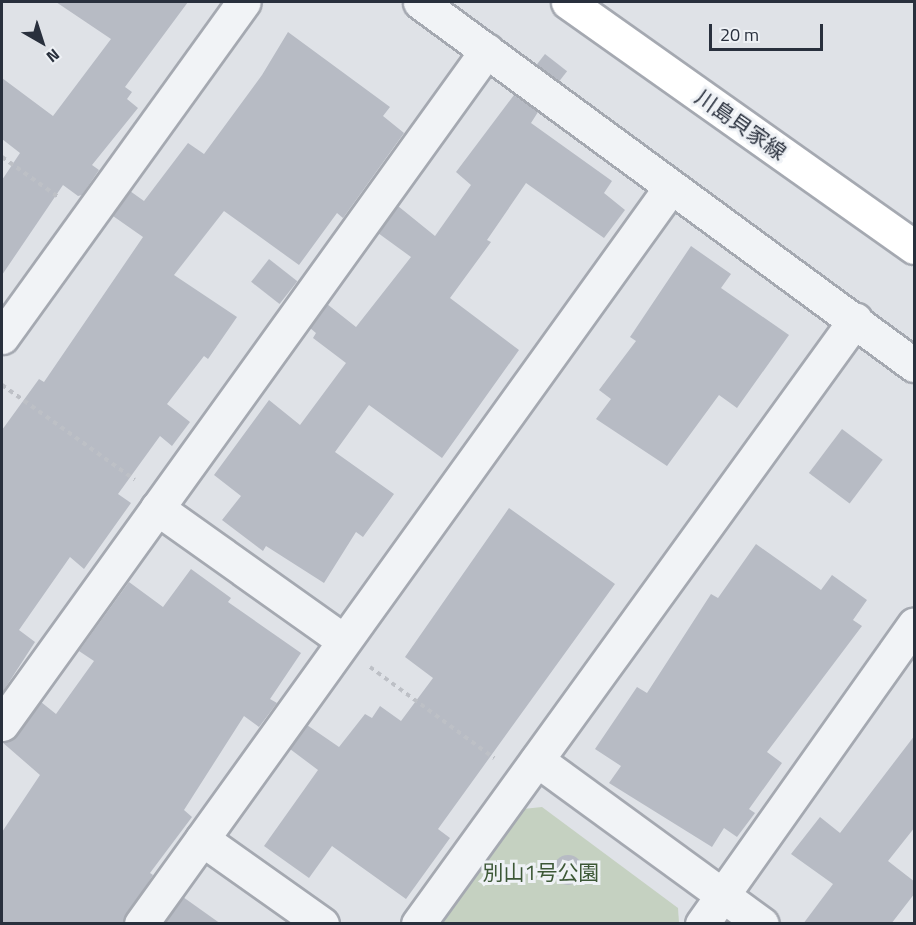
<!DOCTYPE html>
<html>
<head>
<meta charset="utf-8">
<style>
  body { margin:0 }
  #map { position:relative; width:916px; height:925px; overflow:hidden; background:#dfe2e7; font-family:"Titillium Web","Noto Sans JP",sans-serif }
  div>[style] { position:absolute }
  .green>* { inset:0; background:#c5d1c1 }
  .building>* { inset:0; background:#b7bbc4; transform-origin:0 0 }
  .round { border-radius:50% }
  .path>* { height:4px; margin-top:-2px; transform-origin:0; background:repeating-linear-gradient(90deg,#bdc0c6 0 4.5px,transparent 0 9px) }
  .roads { filter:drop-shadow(2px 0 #a5a9b1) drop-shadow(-2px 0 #a5a9b1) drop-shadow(0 2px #a5a9b1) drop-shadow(0 -2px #a5a9b1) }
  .minor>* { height:33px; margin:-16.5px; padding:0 16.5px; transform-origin:16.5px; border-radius:16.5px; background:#f1f3f6 }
  .major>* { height:33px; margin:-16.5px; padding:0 16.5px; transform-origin:16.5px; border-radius:16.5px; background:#fff }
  span { translate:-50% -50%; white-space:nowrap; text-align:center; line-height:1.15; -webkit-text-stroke:6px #eef1f5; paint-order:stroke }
  .street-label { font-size:21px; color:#29303d }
  .park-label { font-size:21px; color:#3d5837 }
  .frame { position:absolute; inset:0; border:3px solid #29303d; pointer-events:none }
  .north { position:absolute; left:12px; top:12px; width:60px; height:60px; -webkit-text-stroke:4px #eef1f5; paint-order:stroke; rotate:141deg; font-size:16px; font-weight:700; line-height:24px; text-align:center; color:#29303d }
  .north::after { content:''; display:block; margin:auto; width:21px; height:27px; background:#29303d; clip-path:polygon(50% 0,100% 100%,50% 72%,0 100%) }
  .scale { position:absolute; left:709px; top:24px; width:114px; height:27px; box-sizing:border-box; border:3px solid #29303d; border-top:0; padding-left:8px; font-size:18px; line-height:21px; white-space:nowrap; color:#29303d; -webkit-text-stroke:4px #eef1f5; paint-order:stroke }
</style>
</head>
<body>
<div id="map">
  <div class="green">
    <i style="clip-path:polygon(542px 807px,678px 908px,679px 923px,441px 923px,523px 809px)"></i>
  </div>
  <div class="building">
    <i style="clip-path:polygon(56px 2px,188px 2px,125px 87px,132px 92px,127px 99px,138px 108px,92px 165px,99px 170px,82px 195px,78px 196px,63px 185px,2px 275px,2px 180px,20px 153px,2px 139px,2px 78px,53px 116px,111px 39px)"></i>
    <i style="clip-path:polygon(288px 32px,390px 107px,383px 116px,404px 133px,343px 218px,337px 213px,299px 265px,224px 211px,174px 275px,237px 317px,208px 359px,204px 356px,167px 404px,190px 422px,172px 446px,160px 436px,118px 494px,131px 503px,84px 569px,70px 557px,19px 630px,35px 642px,2px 693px,2px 430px,39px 379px,44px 382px,143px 237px,113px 216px,130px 191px,144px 201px,188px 143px,204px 154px,262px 75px)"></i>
    <i style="left:545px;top:54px;width:28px;height:14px;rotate:38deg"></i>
    <i style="clip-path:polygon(514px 95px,538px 112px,531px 123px,612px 181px,604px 193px,625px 210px,604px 238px,526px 183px,487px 240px,491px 242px,450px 298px,519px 350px,442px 458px,369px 405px,335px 452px,394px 494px,363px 537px,356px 532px,324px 583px,266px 546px,263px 551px,222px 520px,241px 496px,214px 475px,269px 400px,300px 425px,346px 363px,313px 338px,316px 333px,310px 328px,327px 304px,356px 327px,411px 257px,378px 233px,398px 206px,435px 236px,471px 185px,456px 172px)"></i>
    <i style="clip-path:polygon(691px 246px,731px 274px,721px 288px,789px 335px,737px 408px,719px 395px,667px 466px,596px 419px,611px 399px,599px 390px,636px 341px,630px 337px)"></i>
    <i style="left:269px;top:259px;width:36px;height:29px;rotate:38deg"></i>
    <i style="left:842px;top:429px;width:51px;height:55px;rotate:37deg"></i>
    <i style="clip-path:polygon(509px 508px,615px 584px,438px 829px,450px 838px,406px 899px,332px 846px,309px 878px,264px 846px,318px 770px,290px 749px,307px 725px,339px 747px,365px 714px,372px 718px,380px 706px,401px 721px,433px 678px,405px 657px)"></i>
    <i style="clip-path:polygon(756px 544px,821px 590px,832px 575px,867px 600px,853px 620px,862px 626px,767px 752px,782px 763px,749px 809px,755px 813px,737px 837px,724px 828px,712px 847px,609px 783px,621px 766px,595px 749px,637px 687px,647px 693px,711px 594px,718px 598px)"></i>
    <i style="clip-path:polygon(191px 569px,231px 598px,228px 602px,301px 653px,270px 699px,277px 703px,259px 727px,244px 716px,184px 810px,192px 817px,150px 873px,153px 875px,122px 924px,2px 924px,2px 832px,40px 775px,2px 742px,17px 735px,41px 702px,56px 714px,94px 661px,79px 651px,129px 582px,163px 607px)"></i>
    <i style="clip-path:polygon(915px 735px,915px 827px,888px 861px,915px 882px,915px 893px,891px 924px,803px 924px,833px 884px,791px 854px,820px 817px,840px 833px)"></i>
    <i class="round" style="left:553px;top:855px;width:30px;height:30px"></i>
    <i style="clip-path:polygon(183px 897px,221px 924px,164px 924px)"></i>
  </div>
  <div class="path">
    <i style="left:2px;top:157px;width:71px;rotate:35.3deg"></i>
    <i style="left:2px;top:385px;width:163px;rotate:35.5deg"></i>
    <i style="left:370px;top:667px;width:154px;rotate:36.3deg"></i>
  </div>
  <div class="roads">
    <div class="minor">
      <i style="left:420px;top:2px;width:613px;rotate:36.31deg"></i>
      <i style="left:2px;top:337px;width:413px;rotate:-54.2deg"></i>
      <i style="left:157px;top:508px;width:228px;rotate:35.4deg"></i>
      <i style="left:2px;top:724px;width:830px;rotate:-54.26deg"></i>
      <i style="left:537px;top:760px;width:278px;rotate:36.1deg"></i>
      <i style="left:202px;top:839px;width:147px;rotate:35.3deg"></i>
      <i style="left:141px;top:924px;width:906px;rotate:-54.29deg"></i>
      <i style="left:418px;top:924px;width:746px;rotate:-54.11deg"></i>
      <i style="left:702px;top:924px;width:367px;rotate:-54.7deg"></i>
    </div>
    <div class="major">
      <i style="left:568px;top:2px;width:424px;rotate:35.3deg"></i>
    </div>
  </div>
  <div class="street-label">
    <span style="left:741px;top:124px;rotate:35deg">川島貝家線</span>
  </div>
  <div class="park-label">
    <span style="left:541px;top:872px">別山1号公園</span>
  </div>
  <div class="frame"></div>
  <div class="north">N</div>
  <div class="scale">20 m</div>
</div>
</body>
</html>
